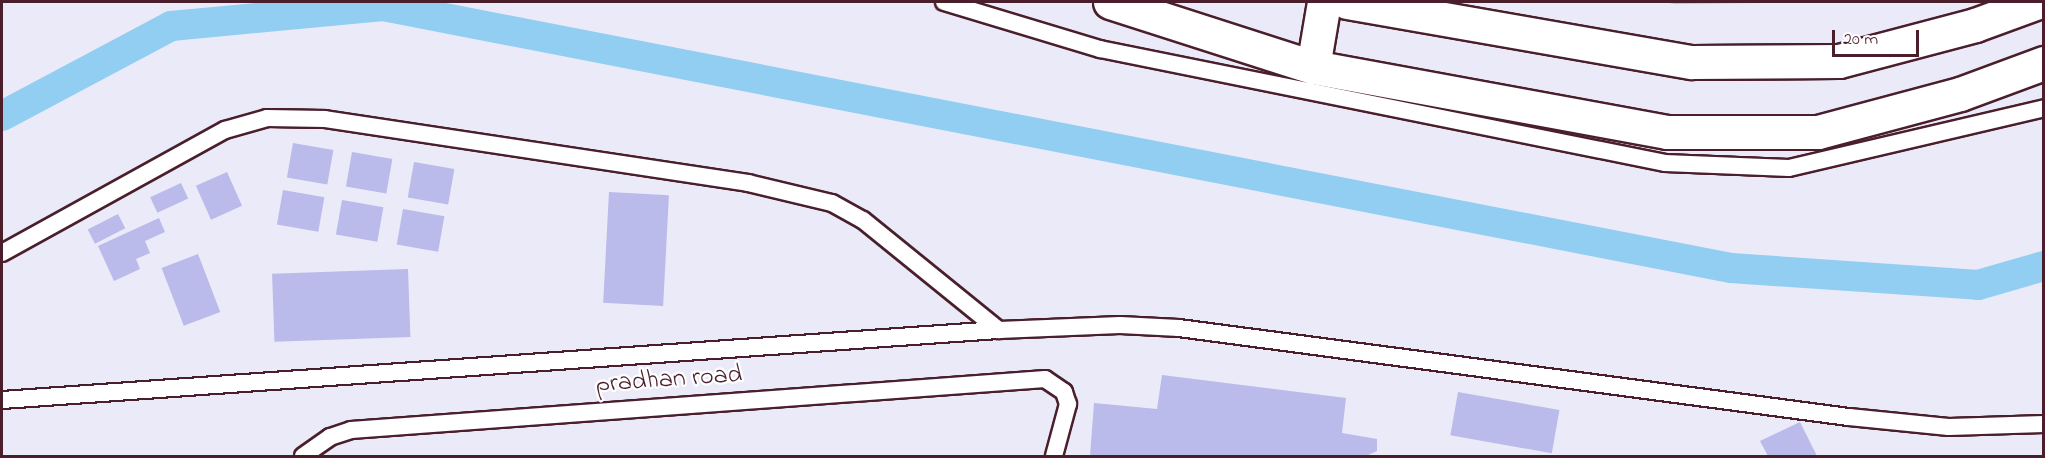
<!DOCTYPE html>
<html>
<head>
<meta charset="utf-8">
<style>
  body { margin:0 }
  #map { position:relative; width:2045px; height:458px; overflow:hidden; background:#eaeaf9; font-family:"Indie Flower",sans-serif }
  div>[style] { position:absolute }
  .green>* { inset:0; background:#b8d58e }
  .canal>* { height:30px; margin:-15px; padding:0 15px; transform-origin:15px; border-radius:15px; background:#92cdf2 }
  .building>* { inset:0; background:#babaeb; transform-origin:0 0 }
  .roads { filter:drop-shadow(2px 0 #4a1f2b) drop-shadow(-2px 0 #4a1f2b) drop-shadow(0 2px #4a1f2b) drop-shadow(0 -2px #4a1f2b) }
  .lane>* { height:16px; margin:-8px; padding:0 8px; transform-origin:8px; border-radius:8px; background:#fff }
  .street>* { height:33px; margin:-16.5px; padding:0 16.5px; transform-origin:16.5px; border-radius:16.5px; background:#fff }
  span { translate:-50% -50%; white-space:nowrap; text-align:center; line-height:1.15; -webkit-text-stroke:4.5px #fff; paint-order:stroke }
  .street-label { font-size:26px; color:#4a1f2b }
  .frame { position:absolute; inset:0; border:3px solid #4a1f2b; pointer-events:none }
  .scale { position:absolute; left:1832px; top:30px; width:87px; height:27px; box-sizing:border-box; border:3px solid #4a1f2b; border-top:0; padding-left:8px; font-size:18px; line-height:21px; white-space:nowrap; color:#4a1f2b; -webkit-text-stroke:4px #fff; paint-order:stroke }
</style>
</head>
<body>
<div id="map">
  <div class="green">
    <i style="clip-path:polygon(1662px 2px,1828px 2px,1675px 4px)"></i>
  </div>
  <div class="canal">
    <i style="left:2px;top:116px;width:191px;rotate:-28deg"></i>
    <i style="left:171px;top:26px;width:213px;rotate:-5.4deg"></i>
    <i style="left:383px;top:6px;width:1373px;rotate:11deg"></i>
    <i style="left:1731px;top:268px;width:248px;rotate:3.9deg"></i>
    <i style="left:1978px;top:285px;width:69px;rotate:-16.1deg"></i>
  </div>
  <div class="building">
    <i style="left:293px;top:143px;width:41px;height:35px;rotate:10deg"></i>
    <i style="left:352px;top:152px;width:41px;height:35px;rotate:10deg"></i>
    <i style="left:414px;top:162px;width:41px;height:36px;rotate:10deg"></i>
    <i style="left:227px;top:172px;width:37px;height:34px;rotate:66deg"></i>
    <i style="left:181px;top:183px;width:17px;height:34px;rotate:65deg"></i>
    <i style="left:283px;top:190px;width:42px;height:35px;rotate:10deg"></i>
    <i style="left:609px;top:192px;width:60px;height:111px;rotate:3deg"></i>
    <i style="left:342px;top:200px;width:42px;height:35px;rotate:10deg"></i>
    <i style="left:403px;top:209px;width:42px;height:36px;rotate:10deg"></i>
    <i style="left:118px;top:214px;width:16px;height:34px;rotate:63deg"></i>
    <i style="clip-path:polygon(159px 218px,165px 232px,145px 241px,150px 253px,136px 259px,140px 269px,114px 281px,98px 246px)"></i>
    <i style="left:198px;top:254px;width:62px;height:39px;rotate:69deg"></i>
    <i style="left:408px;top:269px;width:68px;height:136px;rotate:88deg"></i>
    <i style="clip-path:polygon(1162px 375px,1346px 398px,1342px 433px,1377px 439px,1377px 451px,1366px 456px,1090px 456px,1094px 403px,1157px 409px)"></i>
    <i style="left:1458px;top:392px;width:103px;height:44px;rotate:10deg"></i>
    <i style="clip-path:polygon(1800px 422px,1817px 456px,1768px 456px,1760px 441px)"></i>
  </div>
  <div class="roads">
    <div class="lane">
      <i style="left:944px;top:2px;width:163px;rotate:16.8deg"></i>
      <i style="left:1100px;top:49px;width:576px;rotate:11.41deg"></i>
      <i style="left:1665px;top:163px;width:124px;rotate:2.3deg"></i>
      <i style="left:1789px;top:168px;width:262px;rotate:-13.2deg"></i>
      <i style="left:2px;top:253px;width:255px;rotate:-28.9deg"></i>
      <i style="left:225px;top:130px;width:44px;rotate:-15.9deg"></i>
      <i style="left:267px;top:118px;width:58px;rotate:1deg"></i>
      <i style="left:325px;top:119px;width:428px;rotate:8.6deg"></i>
      <i style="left:748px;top:183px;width:86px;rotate:13.4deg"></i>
      <i style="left:832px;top:203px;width:35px;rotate:29deg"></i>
      <i style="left:863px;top:220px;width:175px;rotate:39deg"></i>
      <i style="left:2px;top:400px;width:999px;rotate:-4.02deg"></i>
      <i style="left:999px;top:330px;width:121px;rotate:-2.4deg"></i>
      <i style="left:1120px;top:325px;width:59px;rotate:2.9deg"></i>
      <i style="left:1179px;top:328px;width:676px;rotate:7.57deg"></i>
      <i style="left:1849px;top:417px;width:100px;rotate:5.7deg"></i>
      <i style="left:1949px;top:427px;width:95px;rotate:-1.8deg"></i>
      <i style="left:303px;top:456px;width:33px;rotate:-35deg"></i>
      <i style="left:330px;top:437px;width:22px;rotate:-18deg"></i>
      <i style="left:351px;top:430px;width:696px;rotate:-4.2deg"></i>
      <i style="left:1045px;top:379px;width:23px;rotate:34deg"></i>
      <i style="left:1064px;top:392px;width:13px;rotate:72deg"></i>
      <i style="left:1068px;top:404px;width:54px;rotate:105.1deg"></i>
    </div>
    <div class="street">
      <i style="left:1110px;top:2px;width:213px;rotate:17.8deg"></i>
      <i style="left:1313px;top:67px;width:360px;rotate:10.4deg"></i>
      <i style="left:1667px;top:132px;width:151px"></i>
      <i style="left:1818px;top:132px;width:147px;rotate:-15deg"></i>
      <i style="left:1960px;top:94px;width:90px;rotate:-20.3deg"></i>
      <i style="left:1347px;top:2px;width:350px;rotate:9.9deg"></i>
      <i style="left:1692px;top:62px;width:147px;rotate:-0.4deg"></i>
      <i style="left:1839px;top:61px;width:141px;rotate:-14.8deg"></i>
      <i style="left:1975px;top:25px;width:67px;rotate:-20.1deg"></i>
      <i style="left:1313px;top:67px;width:66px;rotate:-80.4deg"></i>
    </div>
  </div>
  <div class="street-label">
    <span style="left:669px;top:381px;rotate:-4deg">pradhan road</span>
  </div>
  <div class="frame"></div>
  <div class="scale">20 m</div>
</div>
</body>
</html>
